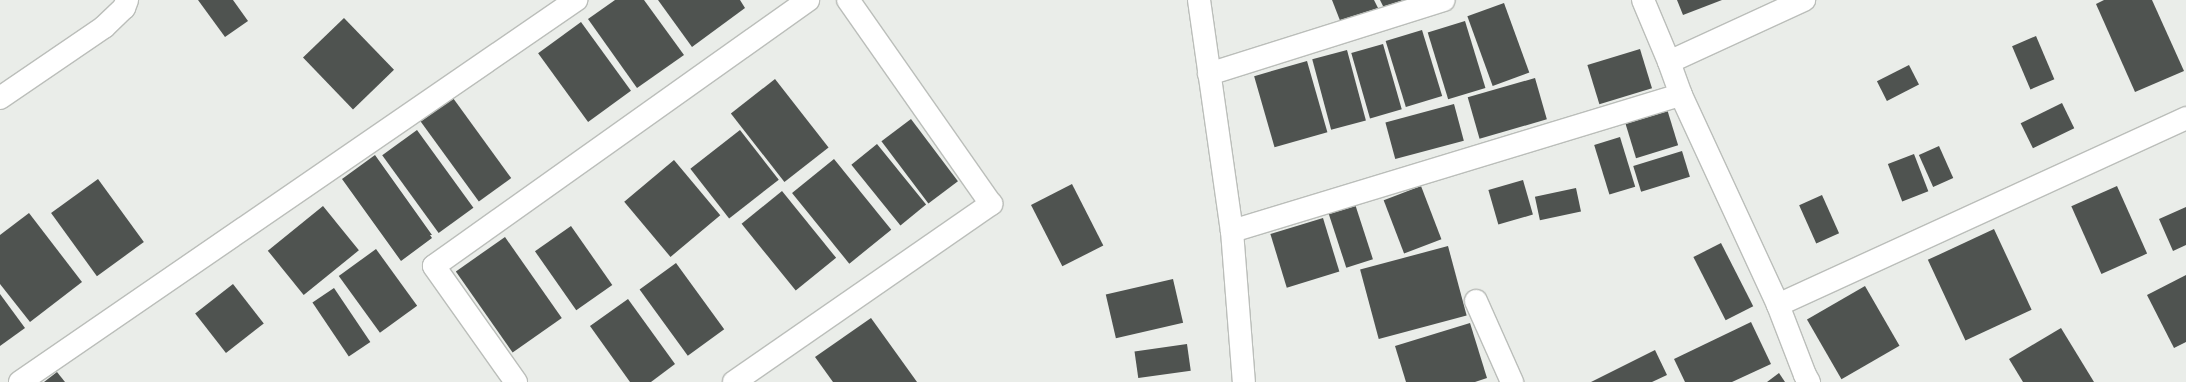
<!DOCTYPE html>
<html>
<head>
<meta charset="utf-8">
<style>
  body { margin:0 }
  #map { position:relative; width:2186px; height:382px; overflow:hidden; background:#eaede9; font-family:"Asap Condensed",sans-serif }
  div>[style] { position:absolute }
  .building>* { inset:0; background:#4f5350; transform-origin:0 0 }
  .roads { filter:drop-shadow(1px 0 #bbbeba) drop-shadow(-1px 0 #bbbeba) drop-shadow(0 1px #bbbeba) drop-shadow(0 -1px #bbbeba) }
  .minor>* { height:22px; margin:-11px; padding:0 11px; transform-origin:11px; border-radius:11px; background:#fff }
  span { translate:-50% -50%; white-space:nowrap; text-align:center; line-height:1.15; -webkit-text-stroke:4px #fff; paint-order:stroke }
</style>
</head>
<body>
<div id="map">
  <div class="building">
    <i style="clip-path:polygon(198px 0,233px 0,248px 21px,225px 37px)"></i>
    <i style="clip-path:polygon(615px 0,644px 0,684px 55px,637px 88px,588px 19px)"></i>
    <i style="clip-path:polygon(658px 0,740px 0,745px 8px,692px 47px)"></i>
    <i style="clip-path:polygon(1332px 0,1374px 0,1378px 8px,1341px 23px)"></i>
    <i style="clip-path:polygon(1380px 0,1403px 0,1384px 8px)"></i>
    <i style="clip-path:polygon(1677px 0,1722px 0,1683px 15px)"></i>
    <i style="clip-path:polygon(2104px 0,2152px 0,2184px 71px,2135px 92px,2096px 4px)"></i>
    <i style="left:1504px;top:3px;width:74px;height:39px;rotate:70deg"></i>
    <i style="left:344px;top:18px;width:72px;height:57px;rotate:46deg"></i>
    <i style="left:1465px;top:21px;width:70px;height:39px;rotate:73deg"></i>
    <i style="left:581px;top:22px;width:85px;height:53px;rotate:54deg"></i>
    <i style="left:1422px;top:30px;width:69px;height:38px;rotate:73deg"></i>
    <i style="left:2036px;top:36px;width:47px;height:26px;rotate:67deg"></i>
    <i style="left:1383px;top:44px;width:68px;height:33px;rotate:74deg"></i>
    <i style="left:1640px;top:49px;width:41px;height:55px;rotate:73deg"></i>
    <i style="left:1347px;top:50px;width:73px;height:36px;rotate:75deg"></i>
    <i style="left:1307px;top:61px;width:74px;height:55px;rotate:74deg"></i>
    <i style="left:1909px;top:65px;width:22px;height:36px;rotate:63deg"></i>
    <i style="left:1535px;top:78px;width:43px;height:70px;rotate:74deg"></i>
    <i style="left:775px;top:79px;width:87px;height:56px;rotate:52deg"></i>
    <i style="left:453px;top:98px;width:99px;height:40px;rotate:54deg"></i>
    <i style="left:2062px;top:103px;width:28px;height:46px;rotate:64deg"></i>
    <i style="left:1454px;top:104px;width:38px;height:71px;rotate:75deg"></i>
    <i style="left:1667px;top:109px;width:38px;height:44px;rotate:73deg"></i>
    <i style="left:911px;top:119px;width:78px;height:37px;rotate:53deg"></i>
    <i style="left:417px;top:130px;width:96px;height:43px;rotate:54deg"></i>
    <i style="left:740px;top:130px;width:63px;height:63px;rotate:52deg"></i>
    <i style="left:1620px;top:137px;width:52px;height:27px;rotate:73deg"></i>
    <i style="left:877px;top:144px;width:78px;height:33px;rotate:51deg"></i>
    <i style="left:1939px;top:146px;width:35px;height:22px;rotate:66deg"></i>
    <i style="left:1682px;top:151px;width:27px;height:51px;rotate:73deg"></i>
    <i style="left:1914px;top:154px;width:40px;height:28px;rotate:69deg"></i>
    <i style="clip-path:polygon(375px 155px,432px 235px,430px 235px,432px 238px,401px 261px,342px 179px)"></i>
    <i style="left:834px;top:159px;width:91px;height:54px;rotate:51deg"></i>
    <i style="left:674px;top:160px;width:72px;height:65px;rotate:50deg"></i>
    <i style="left:98px;top:179px;width:78px;height:58px;rotate:54deg"></i>
    <i style="left:1523px;top:180px;width:36px;height:36px;rotate:74deg"></i>
    <i style="left:1072px;top:184px;width:69px;height:46px;rotate:63deg"></i>
    <i style="left:1421px;top:186px;width:57px;height:40px;rotate:69deg"></i>
    <i style="left:2117px;top:186px;width:74px;height:50px;rotate:66deg"></i>
    <i style="left:1576px;top:188px;width:24px;height:42px;rotate:78deg"></i>
    <i style="left:782px;top:191px;width:86px;height:52px;rotate:51deg"></i>
    <i style="left:1822px;top:195px;width:42px;height:25px;rotate:66deg"></i>
    <i style="left:1355px;top:204px;width:58px;height:28px;rotate:72deg"></i>
    <i style="left:323px;top:206px;width:57px;height:71px;rotate:51deg"></i>
    <i style="clip-path:polygon(2186px 207px,2186px 245px,2173px 251px,2159px 219px)"></i>
    <i style="clip-path:polygon(29px 213px,82px 282px,30px 322px,0 284px,0 235px)"></i>
    <i style="left:1323px;top:218px;width:56px;height:55px;rotate:73deg"></i>
    <i style="left:571px;top:226px;width:72px;height:44px;rotate:55deg"></i>
    <i style="left:1994px;top:229px;width:89px;height:73px;rotate:65deg"></i>
    <i style="left:505px;top:237px;width:99px;height:60px;rotate:55deg"></i>
    <i style="left:1721px;top:243px;width:71px;height:31px;rotate:63deg"></i>
    <i style="left:1448px;top:246px;width:72px;height:91px;rotate:75deg"></i>
    <i style="left:376px;top:249px;width:70px;height:46px;rotate:54deg"></i>
    <i style="left:676px;top:263px;width:82px;height:45px;rotate:54deg"></i>
    <i style="clip-path:polygon(2186px 275px,2186px 342px,2174px 348px,2147px 295px)"></i>
    <i style="left:1173px;top:279px;width:45px;height:69px;rotate:77deg"></i>
    <i style="left:233px;top:284px;width:50px;height:48px;rotate:52deg"></i>
    <i style="left:1865px;top:286px;width:69px;height:67px;rotate:60deg"></i>
    <i style="left:334px;top:288px;width:65px;height:26px;rotate:56deg"></i>
    <i style="clip-path:polygon(0 294px,25px 328px,0 346px)"></i>
    <i style="clip-path:polygon(628px 299px,675px 364px,651px 382px,630px 382px,590px 326px)"></i>
    <i style="clip-path:polygon(871px 318px,917px 382px,833px 382px,815px 357px)"></i>
    <i style="clip-path:polygon(1751px 322px,1771px 364px,1732px 382px,1685px 382px,1674px 359px)"></i>
    <i style="clip-path:polygon(1470px 323px,1487px 378px,1475px 382px,1406px 382px,1395px 346px)"></i>
    <i style="clip-path:polygon(2061px 328px,2094px 382px,2023px 382px,2009px 359px)"></i>
    <i style="left:1187px;top:344px;width:27px;height:53px;rotate:82deg"></i>
    <i style="clip-path:polygon(1655px 350px,1667px 375px,1652px 382px,1591px 382px)"></i>
    <i style="clip-path:polygon(57px 372px,65px 382px,44px 382px)"></i>
    <i style="clip-path:polygon(1779px 373px,1785px 382px,1767px 382px)"></i>
  </div>
  <div class="roads">
    <div class="minor">
      <i style="left:1199px;top:0;width:233px;rotate:81.9deg"></i>
      <i style="left:1232px;top:231px;width:151px;rotate:85.5deg"></i>
      <i style="left:1643px;top:0;width:67px;rotate:67.2deg"></i>
      <i style="left:1669px;top:62px;width:35px;rotate:70deg"></i>
      <i style="left:1681px;top:95px;width:231px;rotate:65.2deg"></i>
      <i style="left:1778px;top:305px;width:75px;rotate:68.9deg"></i>
      <i style="left:1805px;top:375px;width:8px;rotate:60deg"></i>
      <i style="left:1669px;top:62px;width:149px;rotate:-24.7deg"></i>
      <i style="left:1209px;top:74px;width:246px;rotate:-17.5deg"></i>
      <i style="left:0;top:98px;width:126px;rotate:-34.3deg"></i>
      <i style="left:104px;top:27px;width:28px;rotate:-44deg"></i>
      <i style="left:124px;top:8px;width:9px;rotate:-69deg"></i>
      <i style="left:1232px;top:231px;width:469px;rotate:-16.9deg"></i>
      <i style="left:1476px;top:301px;width:89px;rotate:66deg"></i>
      <i style="left:1778px;top:305px;width:449px;rotate:-24.6deg"></i>
      <i style="left:20px;top:382px;width:675px;rotate:-34.49deg"></i>
      <i style="left:516px;top:382px;width:142px;rotate:-125.3deg"></i>
      <i style="left:434px;top:266px;width:459px;rotate:-35.4deg"></i>
      <i style="left:734px;top:382px;width:313px;rotate:-34.7deg"></i>
      <i style="left:991px;top:204px;width:249px;rotate:-125deg"></i>
    </div>
  </div>
</div>
</body>
</html>
